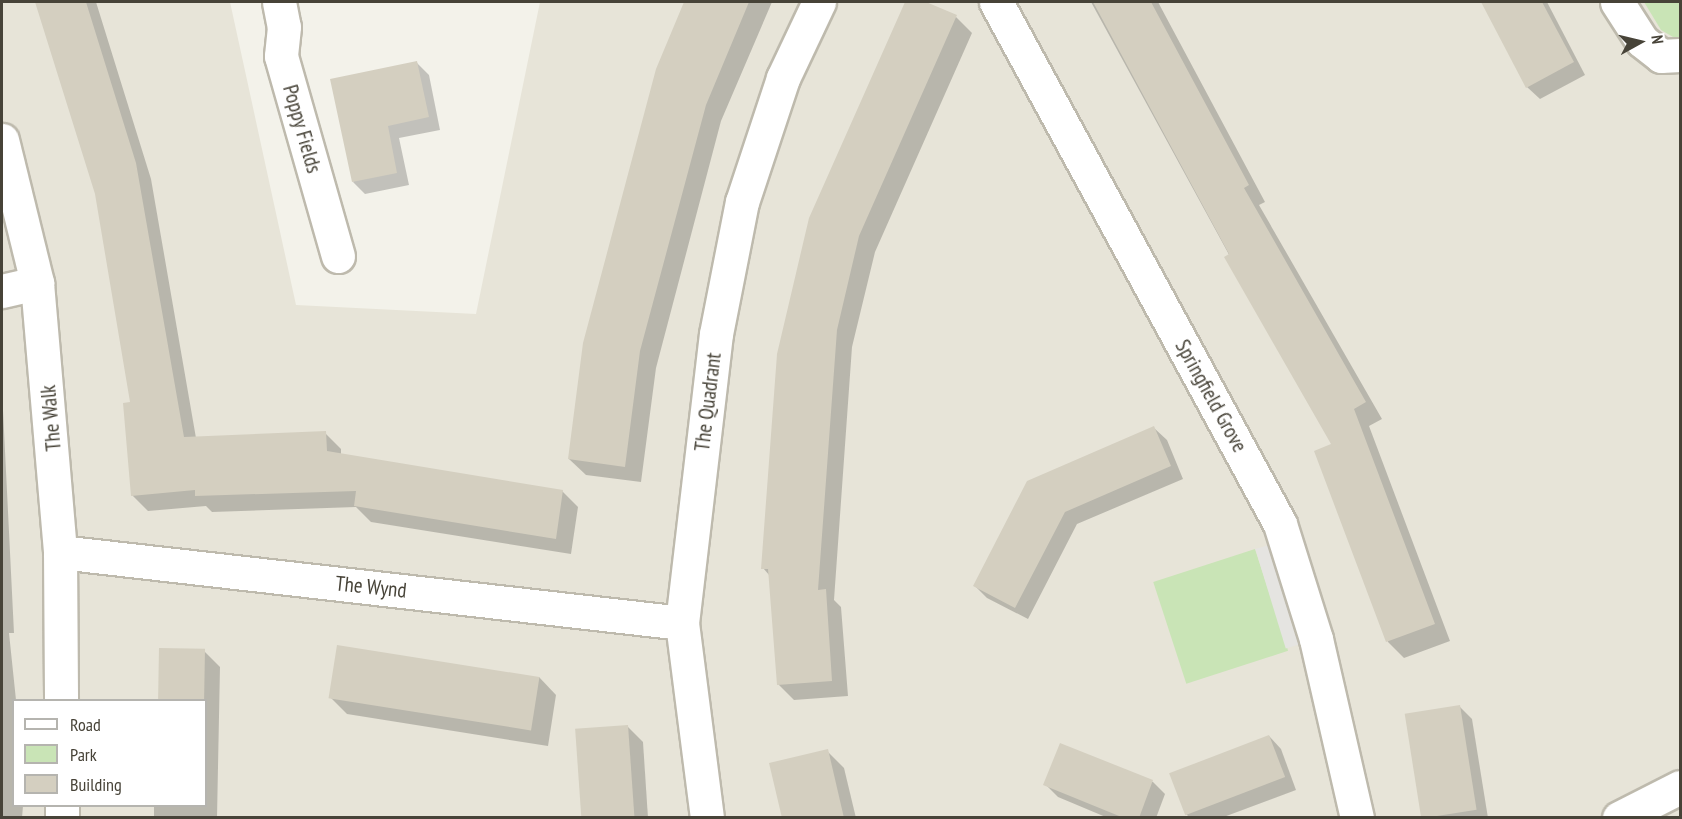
<!DOCTYPE html>
<html>
<head>
<meta charset="utf-8">
<style>
  body { margin:0 }
  #map { position:relative; width:1682px; height:819px; overflow:hidden; background:#f3f2ea; font-family:"PT Sans Narrow",sans-serif }
  div>[style] { position:absolute }
  .residential>* { inset:0; background:#e7e4d8 }
  .green>* { inset:0; background:#c9e4b6; transform-origin:0 0 }
  .parking>* { inset:0; background:#e5e4e1; transform-origin:0 0 }
  .shadow>* { inset:0; background:#0003 }
  .building>* { inset:0; background:#d4cfc0; transform-origin:0 0 }
  .roads { filter:drop-shadow(2px 0 #bebaad) drop-shadow(-2px 0 #bebaad) drop-shadow(0 2px #bebaad) drop-shadow(0 -2px #bebaad) }
  .street>* { height:33px; margin:-16.5px; padding:0 16.5px; transform-origin:16.5px; border-radius:16.5px; background:#fff }
  span { translate:-50% -50%; white-space:nowrap; text-align:center; line-height:1.15; -webkit-text-stroke:4.5px #fff; paint-order:stroke }
  .street-label { font-size:21px; color:#474338 }
  .frame { position:absolute; inset:0; border:3px solid #474338; pointer-events:none }
  .legend { position:absolute; left:12px; top:699px; width:195px; height:108px; box-sizing:border-box; background:#fff; border:2px solid #b5b4af; margin:0; padding:8px 10px; list-style:none; font-size:18px; color:#474338 }
  .legend li { display:flex; align-items:center; gap:12px; height:30px }
  .legend b { width:30px; border:2px solid #b5b4af }
  .north { position:absolute; left:1610px; top:12px; width:60px; height:60px; -webkit-text-stroke:4px #fff; paint-order:stroke; rotate:82deg; font-size:16px; font-weight:700; line-height:24px; text-align:center; color:#474338 }
  .north::after { content:''; display:block; margin:auto; width:21px; height:27px; background:#474338; clip-path:polygon(50% 0,100% 100%,50% 72%,0 100%) }
</style>
</head>
<body>
<div id="map">
  <div class="residential">
    <i style="clip-path:polygon(evenodd,2px 2px,230px 2px,296px 305px,476px 314px,540px 2px,1680px 2px,1680px 817px,2px 818px,2px 2px,14px 700px,206px 700px,206px 806px,14px 806px,14px 700px)"></i>
  </div>
  <div class="green">
    <i style="clip-path:polygon(1644px 2px,1680px 2px,1680px 41px,1661px 30px)"></i>
    <i style="left:1255px;top:549px;width:107px;height:107px;rotate:72deg"></i>
  </div>
  <div class="parking">
    <i style="left:1285px;top:540px;width:104px;height:31px;rotate:73deg"></i>
  </div>
  <div class="shadow">
    <i style="clip-path:polygon(37px 2px,96px 2px,151px 179px,196px 438px,325px 433px,341px 449px,341px 455px,562px 491px,578px 507px,571px 554px,371px 522px,356px 507px,212px 512px,206px 506px,148px 511px,132px 495px,132px 404px,97px 194px)"></i>
    <i style="clip-path:polygon(686px 2px,772px 2px,721px 121px,656px 368px,641px 482px,586px 475px,569px 459px,657px 69px)"></i>
    <i style="clip-path:polygon(907px 2px,922px 2px,956px 17px,972px 33px,875px 252px,852px 347px,834px 600px,841px 607px,848px 696px,794px 700px,778px 684px,770px 576px,763px 568px,810px 219px)"></i>
    <i style="clip-path:polygon(1091px 2px,1158px 2px,1265px 202px,1259px 205px,1382px 419px,1369px 426px,1450px 641px,1404px 658px,1388px 642px,1316px 451px,1333px 445px)"></i>
    <i style="clip-path:polygon(1483px 2px,1547px 2px,1585px 75px,1540px 99px,1527px 87px)"></i>
    <i style="clip-path:polygon(417px 63px,429px 75px,440px 130px,399px 138px,409px 185px,365px 194px,353px 182px)"></i>
    <i style="clip-path:polygon(2px 390px,14px 633px,9px 633px,16px 700px,14px 806px,23px 806px,22px 818px,2px 818px)"></i>
    <i style="clip-path:polygon(1154px 428px,1167px 440px,1183px 479px,1077px 524px,1028px 619px,987px 598px,975px 586px)"></i>
    <i style="clip-path:polygon(161px 650px,204px 651px,220px 667px,217px 818px,154px 818px,154px 806px,206px 806px,206px 700px,160px 700px)"></i>
    <i style="clip-path:polygon(539px 677px,556px 695px,548px 746px,347px 714px,330px 697px)"></i>
    <i style="clip-path:polygon(1460px 707px,1472px 719px,1488px 818px,1423px 818px)"></i>
    <i style="clip-path:polygon(627px 726px,643px 742px,648px 818px,583px 818px)"></i>
    <i style="clip-path:polygon(1269px 736px,1281px 749px,1296px 790px,1221px 818px,1190px 818px,1186px 814px)"></i>
    <i style="clip-path:polygon(1061px 745px,1153px 782px,1165px 794px,1156px 818px,1108px 818px,1058px 797px,1045px 784px)"></i>
    <i style="clip-path:polygon(827px 751px,844px 768px,856px 818px,783px 818px)"></i>
  </div>
  <div class="building">
    <i style="clip-path:polygon(35px 2px,86px 2px,136px 163px,184px 437px,326px 431px,327px 451px,563px 490px,556px 539px,354px 506px,356px 491px,195px 496px,195px 490px,131px 496px,123px 403px,130px 402px,95px 194px)"></i>
    <i style="clip-path:polygon(684px 2px,749px 2px,706px 105px,640px 351px,625px 467px,568px 459px,583px 343px,656px 69px)"></i>
    <i style="clip-path:polygon(905px 2px,926px 2px,957px 15px,859px 236px,837px 330px,818px 590px,826px 589px,832px 681px,777px 685px,768px 569px,761px 569px,777px 354px,809px 218px)"></i>
    <i style="clip-path:polygon(1093px 2px,1151px 2px,1249px 185px,1244px 188px,1366px 402px,1354px 409px,1435px 624px,1386px 642px,1314px 451px,1331px 444px,1224px 257px,1229px 254px)"></i>
    <i style="clip-path:polygon(1481px 2px,1542px 2px,1574px 62px,1526px 88px)"></i>
    <i style="clip-path:polygon(417px 61px,429px 117px,388px 126px,397px 173px,352px 182px,330px 79px)"></i>
    <i style="clip-path:polygon(1154px 426px,1171px 466px,1065px 512px,1015px 608px,973px 586px,1027px 481px)"></i>
    <i style="left:337px;top:645px;width:205px;height:54px;rotate:9deg"></i>
    <i style="left:159px;top:648px;width:46px;height:52px;rotate:1deg"></i>
    <i style="left:1460px;top:705px;width:106px;height:56px;rotate:81deg"></i>
    <i style="left:628px;top:725px;width:93px;height:53px;rotate:86deg"></i>
    <i style="left:1269px;top:735px;width:45px;height:107px;rotate:69deg"></i>
    <i style="clip-path:polygon(1060px 743px,1153px 780px,1139px 818px,1124px 818px,1043px 785px)"></i>
    <i style="clip-path:polygon(828px 749px,844px 818px,782px 818px,769px 763px)"></i>
  </div>
  <div class="roads">
    <div class="street">
      <i style="left:279px;top:2px;width:25px;rotate:79deg"></i>
      <i style="left:284px;top:27px;width:29px;rotate:96deg"></i>
      <i style="left:281px;top:56px;width:208px;rotate:74.1deg"></i>
      <i style="left:996px;top:2px;width:594px;rotate:61.45deg"></i>
      <i style="left:1280px;top:524px;width:121px;rotate:72.6deg"></i>
      <i style="left:1316px;top:639px;width:184px;rotate:77.1deg"></i>
      <i style="left:1617px;top:2px;width:46px;rotate:57.3deg"></i>
      <i style="left:1642px;top:41px;width:24px;rotate:38deg"></i>
      <i style="left:1661px;top:56px;width:19px;rotate:-3deg"></i>
      <i style="left:2px;top:140px;width:147px;rotate:76.2deg"></i>
      <i style="left:37px;top:283px;width:270px;rotate:85.1deg"></i>
      <i style="left:60px;top:552px;width:148px;rotate:89.6deg"></i>
      <i style="left:2px;top:291px;width:36px;rotate:-13deg"></i>
      <i style="left:60px;top:552px;width:626px;rotate:6.51deg"></i>
      <i style="left:62px;top:806px;width:12px;rotate:90deg"></i>
      <i style="left:707px;top:818px;width:197px;rotate:-97.3deg"></i>
      <i style="left:682px;top:623px;width:291px;rotate:-83.3deg"></i>
      <i style="left:716px;top:334px;width:135px;rotate:-78.9deg"></i>
      <i style="left:742px;top:202px;width:131px;rotate:-71.7deg"></i>
      <i style="left:783px;top:78px;width:84px;rotate:-64.7deg"></i>
      <i style="left:1619px;top:818px;width:68px;rotate:-26.9deg"></i>
    </div>
  </div>
  <div class="street-label">
    <span style="left:302px;top:129px;rotate:74deg">Poppy Fields</span>
    <span style="left:1211px;top:396px;rotate:61deg">Springfield Grove</span>
    <span style="left:708px;top:402px;rotate:-83deg">The Quadrant</span>
    <span style="left:51px;top:418px;rotate:-95deg">The Walk</span>
    <span style="left:371px;top:587px;rotate:6deg">The Wynd</span>
  </div>
  <div class="frame"></div>
  <ul class="legend">
  <li><b style="height:8px;background:#fff"></b>Road</li>
  <li><b style="height:16px;background:#c9e4b6"></b>Park</li>
  <li><b style="height:16px;background:#d4cfc0"></b>Building</li>
  </ul>
  <div class="north">N</div>
</div>
</body>
</html>
